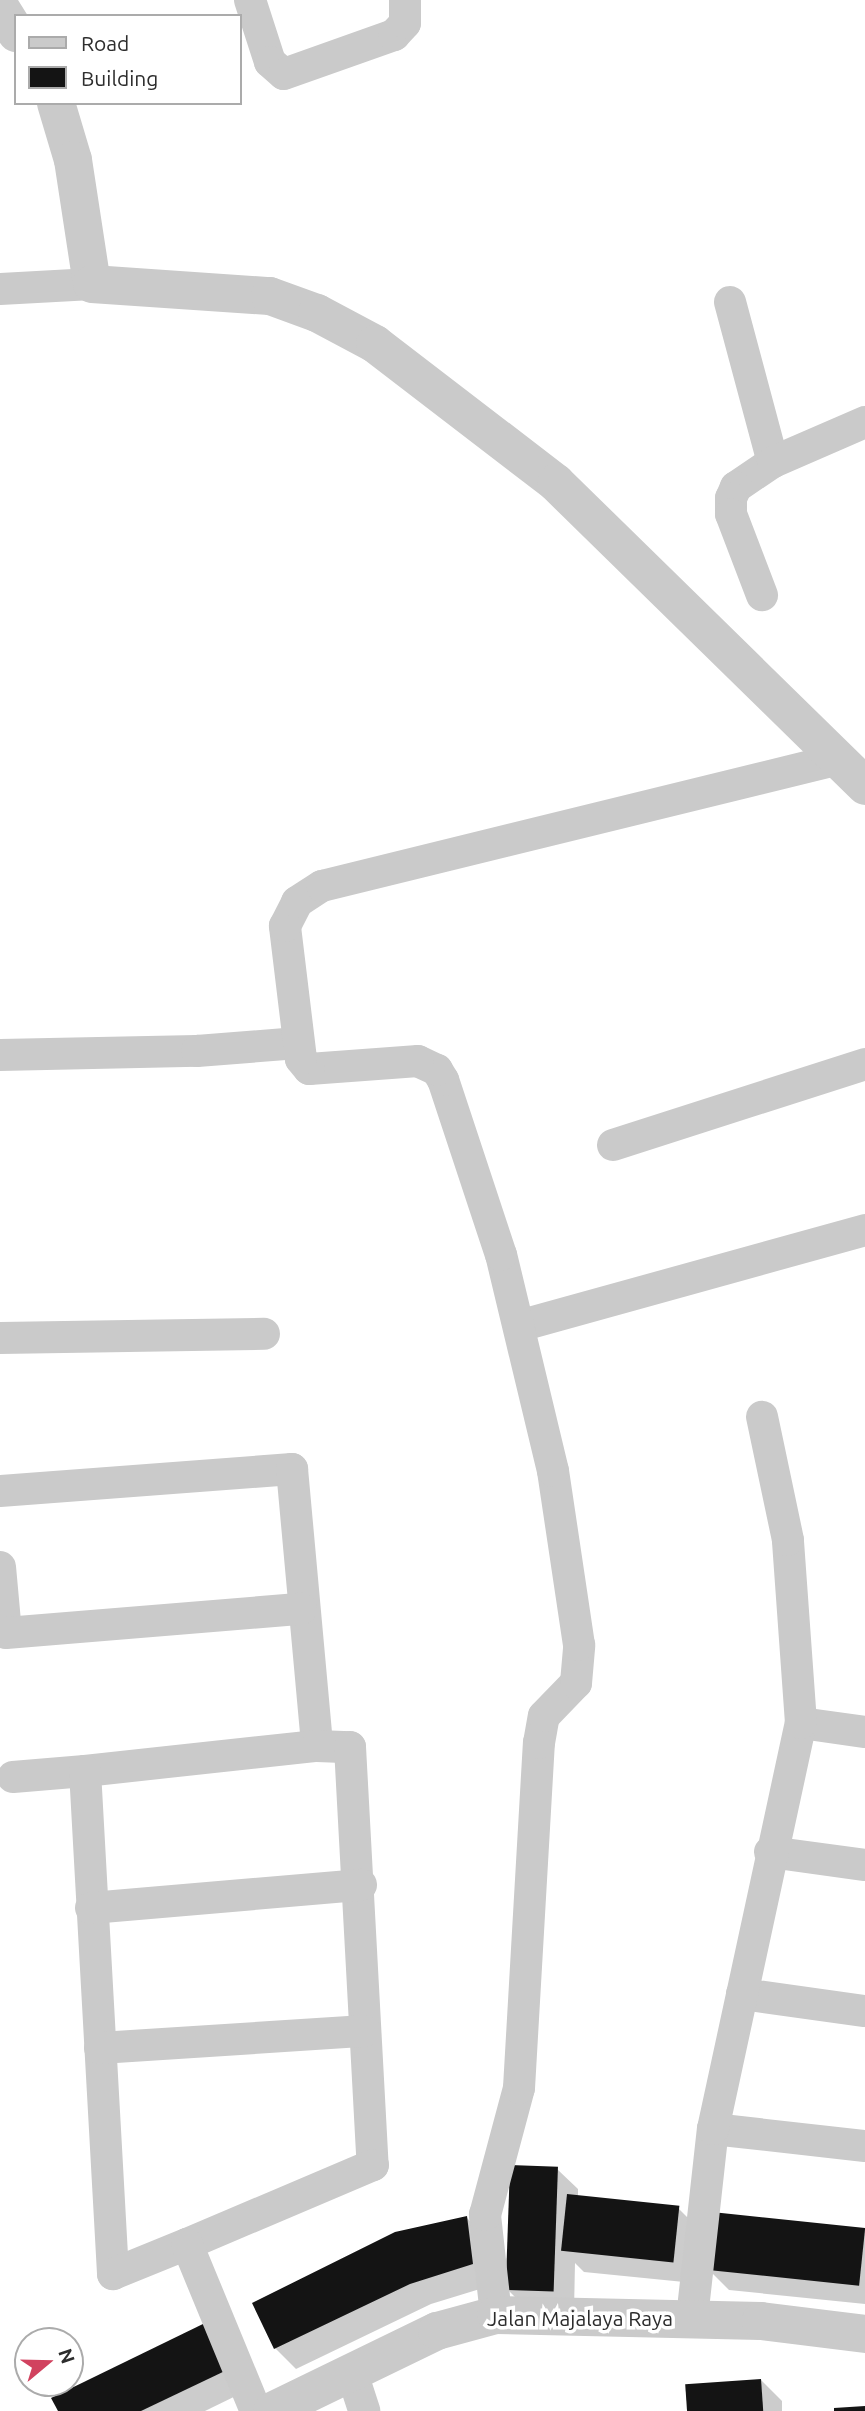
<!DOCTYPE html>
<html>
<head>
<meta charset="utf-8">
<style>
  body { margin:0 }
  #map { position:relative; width:865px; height:2411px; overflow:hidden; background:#fff; font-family:Ubuntu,sans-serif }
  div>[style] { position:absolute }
  .shadow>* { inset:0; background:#0003 }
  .building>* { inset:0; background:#141414; transform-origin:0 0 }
  .minor>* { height:32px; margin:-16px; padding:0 16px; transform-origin:16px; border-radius:16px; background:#cacaca }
  .tertiary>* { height:38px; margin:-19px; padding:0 19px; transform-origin:19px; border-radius:19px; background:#cacaca }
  span { translate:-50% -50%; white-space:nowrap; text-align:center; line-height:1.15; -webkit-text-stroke:7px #fff; paint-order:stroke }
  .street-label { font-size:21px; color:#2d2d2d }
  .legend { position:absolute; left:14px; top:14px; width:228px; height:91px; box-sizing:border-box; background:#fff; border:2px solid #ababab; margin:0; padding:9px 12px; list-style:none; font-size:21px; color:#2d2d2d }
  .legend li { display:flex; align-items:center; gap:14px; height:35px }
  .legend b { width:35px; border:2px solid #ababab }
  .north { position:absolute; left:14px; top:2327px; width:70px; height:70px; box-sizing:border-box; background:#fff; border:2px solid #ababab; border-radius:50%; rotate:71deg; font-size:19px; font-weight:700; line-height:28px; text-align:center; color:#2d2d2d }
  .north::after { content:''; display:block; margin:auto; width:24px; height:32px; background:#d1425f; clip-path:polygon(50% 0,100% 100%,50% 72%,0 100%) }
</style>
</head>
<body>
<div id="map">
  <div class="shadow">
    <i style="clip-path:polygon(557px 2169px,578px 2189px,578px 2197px,678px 2208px,699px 2229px,694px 2283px,584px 2272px,575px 2263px,574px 2312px,528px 2310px,507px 2289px)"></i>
    <i style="clip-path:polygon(467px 2218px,487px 2239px,493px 2285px,431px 2304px,296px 2369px,275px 2348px)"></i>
    <i style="clip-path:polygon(865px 2230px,865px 2304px,729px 2290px,708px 2269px)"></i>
    <i style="clip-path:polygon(205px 2325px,246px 2391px,205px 2411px,60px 2411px)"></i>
    <i style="clip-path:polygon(761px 2380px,782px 2401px,782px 2411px,688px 2411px)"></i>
  </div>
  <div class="building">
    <i style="left:510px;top:2165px;width:48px;height:125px;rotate:2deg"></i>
    <i style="left:567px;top:2194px;width:113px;height:57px;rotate:6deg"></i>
    <i style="left:712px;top:2212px;width:154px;height:58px;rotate:6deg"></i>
    <i style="clip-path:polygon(467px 2216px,473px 2264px,410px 2284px,274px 2349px,252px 2303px,395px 2232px)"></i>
    <i style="clip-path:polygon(205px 2323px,227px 2370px,141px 2411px,58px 2411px,51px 2398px)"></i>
    <i style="left:761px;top:2379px;width:32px;height:76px;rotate:86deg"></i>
    <i style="clip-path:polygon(865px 2406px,865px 2411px,834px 2411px,834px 2408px)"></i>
  </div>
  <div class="minor">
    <i style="left:250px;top:0;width:65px;rotate:72.1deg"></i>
    <i style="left:270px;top:62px;width:18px;rotate:41deg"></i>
    <i style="left:284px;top:74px;width:117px;rotate:-19.5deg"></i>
    <i style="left:394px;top:35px;width:16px;rotate:-47deg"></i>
    <i style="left:405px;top:23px;width:23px;rotate:-90deg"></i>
    <i style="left:0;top:289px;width:92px;rotate:-3.1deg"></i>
    <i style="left:730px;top:302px;width:166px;rotate:75deg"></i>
    <i style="left:773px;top:462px;width:45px;rotate:146deg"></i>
    <i style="left:736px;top:487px;width:12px;rotate:114deg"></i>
    <i style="left:731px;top:498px;width:16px;rotate:90deg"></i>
    <i style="left:731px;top:514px;width:87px;rotate:69.1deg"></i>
    <i style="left:773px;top:462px;width:100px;rotate:-23.5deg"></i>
    <i style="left:0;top:1055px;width:197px;rotate:-1.2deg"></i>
    <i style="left:197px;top:1051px;width:101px;rotate:-4.5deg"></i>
    <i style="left:613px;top:1145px;width:265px;rotate:-17.8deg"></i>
    <i style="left:519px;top:1326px;width:359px;rotate:-15.5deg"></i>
    <i style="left:0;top:1338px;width:264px;rotate:-0.9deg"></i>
    <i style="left:0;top:1491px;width:293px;rotate:-4.3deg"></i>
    <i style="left:292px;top:1469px;width:278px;rotate:84.8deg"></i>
    <i style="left:0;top:1567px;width:66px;rotate:84.8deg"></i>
    <i style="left:6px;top:1633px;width:296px;rotate:-4.7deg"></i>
    <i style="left:801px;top:1723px;width:65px;rotate:8deg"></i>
    <i style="left:85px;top:1771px;width:233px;rotate:-6.2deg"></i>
    <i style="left:317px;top:1746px;width:33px;rotate:2deg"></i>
    <i style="left:350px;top:1747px;width:419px;rotate:86.9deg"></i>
    <i style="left:373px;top:2165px;width:202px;rotate:157deg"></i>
    <i style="left:13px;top:1777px;width:72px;rotate:-4.8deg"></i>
    <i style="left:85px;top:1771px;width:504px;rotate:86.81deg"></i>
    <i style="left:113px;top:2274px;width:80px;rotate:-22.1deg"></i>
    <i style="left:187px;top:2244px;width:181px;rotate:67.6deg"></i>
    <i style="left:770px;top:1852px;width:96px;rotate:7.8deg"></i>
    <i style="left:91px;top:1908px;width:271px;rotate:-4.9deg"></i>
    <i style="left:742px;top:1994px;width:124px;rotate:7.9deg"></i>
    <i style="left:100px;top:2048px;width:265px;rotate:-3.7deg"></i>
    <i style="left:713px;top:2129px;width:153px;rotate:6.4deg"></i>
    <i style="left:496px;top:2315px;width:101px;rotate:-96.3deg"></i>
    <i style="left:485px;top:2215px;width:131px;rotate:-75deg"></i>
    <i style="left:519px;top:2088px;width:346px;rotate:-86.7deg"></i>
    <i style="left:539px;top:1743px;width:27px;rotate:-80deg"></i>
    <i style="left:544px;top:1716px;width:46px;rotate:-45.9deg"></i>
    <i style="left:576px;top:1683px;width:38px;rotate:-85deg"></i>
    <i style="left:579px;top:1645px;width:176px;rotate:-98.5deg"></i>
    <i style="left:553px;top:1471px;width:222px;rotate:-103.5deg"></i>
    <i style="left:501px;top:1255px;width:184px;rotate:-108.3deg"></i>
    <i style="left:443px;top:1080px;width:12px;rotate:-121deg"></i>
    <i style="left:437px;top:1070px;width:21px;rotate:-155deg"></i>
    <i style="left:418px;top:1061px;width:109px;rotate:175.8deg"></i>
    <i style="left:309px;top:1069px;width:13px;rotate:-129deg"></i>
    <i style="left:301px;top:1059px;width:134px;rotate:-96.9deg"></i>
    <i style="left:285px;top:926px;width:27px;rotate:-63deg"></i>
    <i style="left:297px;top:902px;width:30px;rotate:-33deg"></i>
    <i style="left:322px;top:886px;width:532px;rotate:-13.8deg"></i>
    <i style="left:692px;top:2318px;width:190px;rotate:-83.7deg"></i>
    <i style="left:713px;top:2129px;width:415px;rotate:-77.8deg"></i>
    <i style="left:801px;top:1723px;width:183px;rotate:-94.1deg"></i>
    <i style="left:788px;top:1540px;width:126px;rotate:-101.9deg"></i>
    <i style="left:352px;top:2373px;width:40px;rotate:72deg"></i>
  </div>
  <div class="tertiary">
    <i style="left:0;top:7px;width:31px;rotate:58deg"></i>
    <i style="left:56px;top:103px;width:59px;rotate:73.4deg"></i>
    <i style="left:73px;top:160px;width:125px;rotate:81.3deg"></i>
    <i style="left:92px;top:284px;width:178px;rotate:3.9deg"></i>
    <i style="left:270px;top:296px;width:50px;rotate:19.9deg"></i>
    <i style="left:317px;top:313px;width:66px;rotate:28.1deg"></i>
    <i style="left:375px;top:344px;width:228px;rotate:37.5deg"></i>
    <i style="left:556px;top:483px;width:433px;rotate:44.4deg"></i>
    <i style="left:272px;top:2411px;width:183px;rotate:-25.9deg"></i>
    <i style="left:437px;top:2331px;width:61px;rotate:-15.2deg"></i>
    <i style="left:496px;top:2315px;width:265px;rotate:1.3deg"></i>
    <i style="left:761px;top:2321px;width:105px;rotate:7.1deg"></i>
  </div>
  <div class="street-label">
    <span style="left:580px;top:2318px">Jalan Majalaya Raya</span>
  </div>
  <ul class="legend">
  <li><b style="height:9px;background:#cacaca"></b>Road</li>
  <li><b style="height:19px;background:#141414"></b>Building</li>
  </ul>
  <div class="north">N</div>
</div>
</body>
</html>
